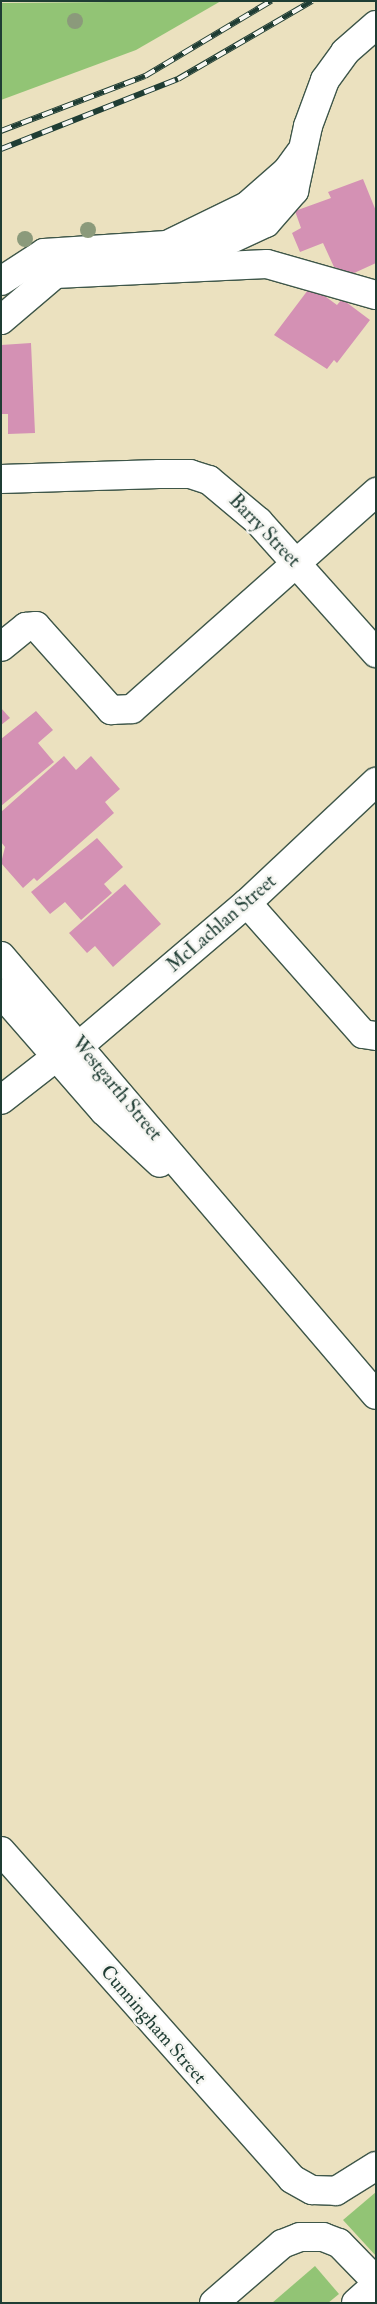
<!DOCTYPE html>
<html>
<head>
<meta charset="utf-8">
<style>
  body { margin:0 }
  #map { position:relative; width:377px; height:2304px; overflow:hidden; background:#ebe1bf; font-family:"IM FELL Double Pica",serif }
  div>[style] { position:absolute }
  .green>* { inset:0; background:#92c475 }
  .building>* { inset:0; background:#d491b4 }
  .roads { filter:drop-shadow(1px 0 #3e5649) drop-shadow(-1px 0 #3e5649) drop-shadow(0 1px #3e5649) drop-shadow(0 -1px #3e5649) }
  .minor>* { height:28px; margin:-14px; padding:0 14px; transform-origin:14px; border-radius:14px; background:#fff }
  .major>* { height:28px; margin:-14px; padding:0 14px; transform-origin:14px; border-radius:14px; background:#fff }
  .rail>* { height:5.5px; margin-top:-2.75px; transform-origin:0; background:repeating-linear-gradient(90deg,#f6f6f2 0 11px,#1f3d34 0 22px); box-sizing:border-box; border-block:1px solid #1f3d34 }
  .trees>* { width:16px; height:16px; margin:-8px; border-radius:50%; background:#8b9a7b }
  span { translate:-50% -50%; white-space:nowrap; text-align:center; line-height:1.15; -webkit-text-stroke:5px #f6f6f2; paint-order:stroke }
  .street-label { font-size:19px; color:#1f3d34 }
  .frame { position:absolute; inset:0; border:2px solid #1f3d34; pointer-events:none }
</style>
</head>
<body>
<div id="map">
  <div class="green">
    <i style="clip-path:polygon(221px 1px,136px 50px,1px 100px,1px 3px)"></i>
    <i style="clip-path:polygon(376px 2192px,376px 2256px,343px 2220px)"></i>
    <i style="clip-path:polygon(315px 2266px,339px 2294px,328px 2303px,272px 2303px)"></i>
  </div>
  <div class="building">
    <i style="clip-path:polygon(363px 179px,376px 211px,376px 263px,352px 274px,334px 267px,323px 243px,300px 252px,292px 233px,301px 228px,295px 211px,331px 198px,328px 192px)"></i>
    <i style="clip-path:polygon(311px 286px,337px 305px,342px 299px,370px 320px,337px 363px,334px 360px,327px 369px,274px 335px)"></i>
    <i style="clip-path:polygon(31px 343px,35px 433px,8px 434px,8px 414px,1px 414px,1px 345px)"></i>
    <i style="clip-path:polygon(1px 708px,10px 718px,1px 725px)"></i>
    <i style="clip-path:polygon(36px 711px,53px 730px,38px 743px,54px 762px,1px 806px,1px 739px)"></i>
    <i style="clip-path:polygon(64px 756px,76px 770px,91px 756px,120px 789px,105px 802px,114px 813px,37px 881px,34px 878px,23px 888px,1px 863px,5px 847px,1px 842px,1px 812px)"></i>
    <i style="clip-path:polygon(97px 838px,123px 867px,104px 884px,112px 893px,81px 920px,65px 902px,50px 914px,31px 892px)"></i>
    <i style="clip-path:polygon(125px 884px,161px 924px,113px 967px,95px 946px,87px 953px,69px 933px)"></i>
  </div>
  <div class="roads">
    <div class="minor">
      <i style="left:171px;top:243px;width:85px;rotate:-26deg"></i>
      <i style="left:247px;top:206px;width:53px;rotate:-41.2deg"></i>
      <i style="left:287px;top:171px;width:22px;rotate:-54deg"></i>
      <i style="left:1px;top:281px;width:51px;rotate:-33.1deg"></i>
      <i style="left:44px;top:253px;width:123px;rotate:-3.7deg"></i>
      <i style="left:167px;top:245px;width:47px;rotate:2.4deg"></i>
      <i style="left:214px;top:247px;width:57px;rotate:-24.8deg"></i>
      <i style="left:266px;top:223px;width:43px;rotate:-48.8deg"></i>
      <i style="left:294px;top:191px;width:66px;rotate:-77.8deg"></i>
      <i style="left:308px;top:126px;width:49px;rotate:-69.7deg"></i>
      <i style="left:325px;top:80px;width:34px;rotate:-54deg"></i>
      <i style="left:345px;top:52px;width:41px;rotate:-41.1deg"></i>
      <i style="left:1px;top:320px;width:71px;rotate:-40.4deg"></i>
      <i style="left:55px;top:274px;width:212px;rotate:-2.7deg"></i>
      <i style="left:267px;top:264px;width:113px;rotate:15.9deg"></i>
      <i style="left:1px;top:479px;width:158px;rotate:-1.8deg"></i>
      <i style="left:159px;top:474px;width:31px"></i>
      <i style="left:190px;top:474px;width:20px;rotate:18deg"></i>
      <i style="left:209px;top:480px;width:65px;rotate:40deg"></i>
      <i style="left:259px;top:522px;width:176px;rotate:48.2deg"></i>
      <i style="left:1px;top:647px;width:32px;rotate:-39deg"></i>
      <i style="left:26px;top:627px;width:10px;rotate:-6deg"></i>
      <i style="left:36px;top:626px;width:113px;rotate:48.2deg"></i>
      <i style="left:111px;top:710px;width:21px;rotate:-3deg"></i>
      <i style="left:132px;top:709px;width:327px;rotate:-41.6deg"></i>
      <i style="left:247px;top:903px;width:175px;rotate:48.5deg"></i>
      <i style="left:363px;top:1034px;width:13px;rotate:9deg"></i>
      <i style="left:80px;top:1045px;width:219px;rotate:-40.4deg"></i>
      <i style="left:247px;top:903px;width:177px;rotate:-43.2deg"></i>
      <i style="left:1px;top:1100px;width:70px;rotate:-38deg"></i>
      <i style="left:1px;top:1851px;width:438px;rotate:48.4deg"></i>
      <i style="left:292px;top:2179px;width:23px;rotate:29deg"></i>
      <i style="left:312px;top:2190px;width:24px;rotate:2deg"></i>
      <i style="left:336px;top:2191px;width:47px;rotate:-32deg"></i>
      <i style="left:214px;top:2303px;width:90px;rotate:-40.9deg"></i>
      <i style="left:282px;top:2244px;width:19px;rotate:-21deg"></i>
      <i style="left:300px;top:2237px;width:23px"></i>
      <i style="left:323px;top:2237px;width:17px;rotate:21deg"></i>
      <i style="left:339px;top:2243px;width:53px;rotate:45.8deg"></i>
    </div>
    <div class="major">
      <i style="left:1px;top:956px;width:577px;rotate:49.5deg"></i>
      <i style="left:1px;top:993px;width:157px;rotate:48.9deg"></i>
      <i style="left:104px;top:1111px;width:76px;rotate:42.9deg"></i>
      <i style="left:356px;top:2303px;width:27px;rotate:-42deg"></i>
    </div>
  </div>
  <div class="rail">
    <i style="left:1px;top:131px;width:154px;rotate:-20.9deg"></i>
    <i style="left:145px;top:76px;width:147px;rotate:-30.8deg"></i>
    <i style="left:1px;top:149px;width:190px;rotate:-21.6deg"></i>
    <i style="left:178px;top:79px;width:155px;rotate:-30.2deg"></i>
  </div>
  <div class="trees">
    <i style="left:75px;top:21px"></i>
    <i style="left:88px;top:230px"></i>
    <i style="left:25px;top:239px"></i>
  </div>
  <div class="street-label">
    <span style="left:264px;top:531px;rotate:46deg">Barry Street</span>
    <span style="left:222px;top:924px;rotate:-41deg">McLachlan Street</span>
    <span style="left:116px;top:1089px;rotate:50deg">Westgarth Street</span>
    <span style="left:153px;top:2025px;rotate:49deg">Cunningham Street</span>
  </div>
  <div class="frame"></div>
</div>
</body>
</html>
